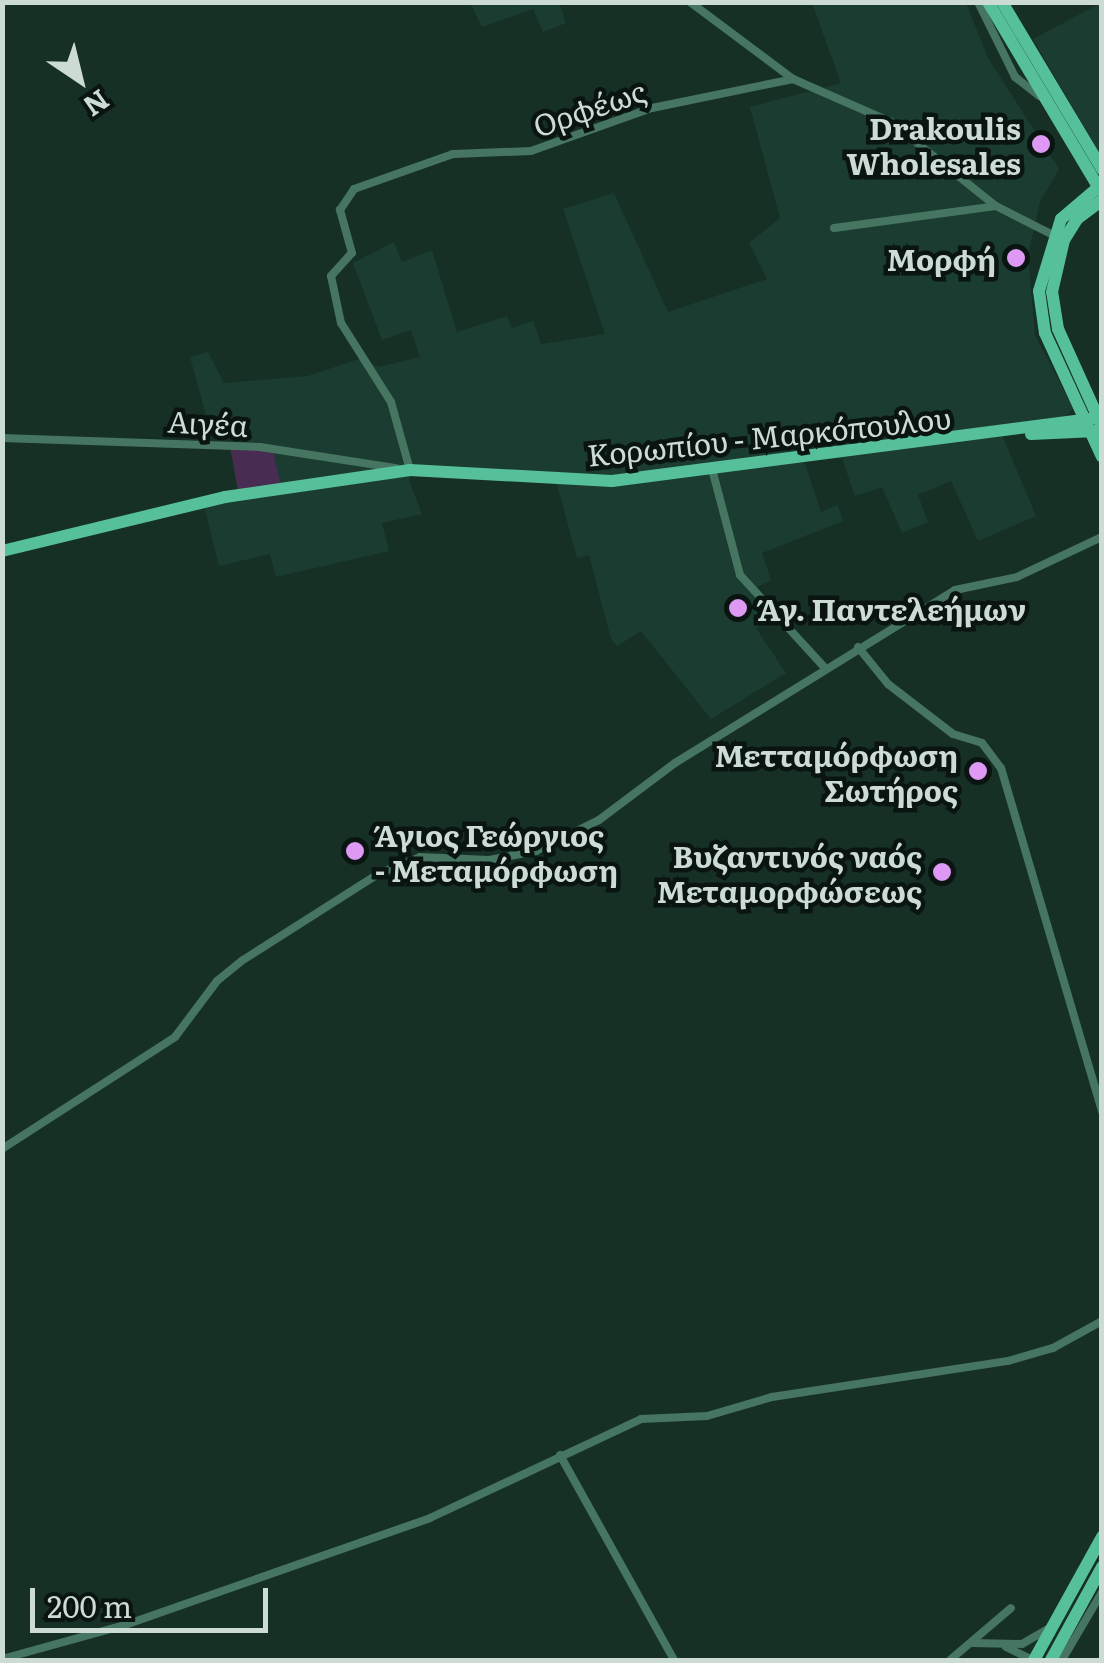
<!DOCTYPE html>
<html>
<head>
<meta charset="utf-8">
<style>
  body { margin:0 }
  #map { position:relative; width:1104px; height:1663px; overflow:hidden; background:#173026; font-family:Literata,serif }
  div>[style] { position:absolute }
  .built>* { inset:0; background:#1b3c30 }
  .green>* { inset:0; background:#482c51 }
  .street>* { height:8px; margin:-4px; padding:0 4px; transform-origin:4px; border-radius:4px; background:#467562 }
  .primary>* { height:12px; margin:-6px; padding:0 6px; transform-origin:6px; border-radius:6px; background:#56c09a }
  .dots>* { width:28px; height:28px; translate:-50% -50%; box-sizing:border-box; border:5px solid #0a1511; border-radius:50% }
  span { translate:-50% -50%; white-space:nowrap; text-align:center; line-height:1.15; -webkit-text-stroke:9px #0a1511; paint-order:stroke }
  .street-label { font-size:30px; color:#ccdbd4 }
  .poi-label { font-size:30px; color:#ccdbd4; font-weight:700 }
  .right { translate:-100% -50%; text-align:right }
  .left { translate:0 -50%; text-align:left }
  .frame { position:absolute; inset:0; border:5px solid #ccdbd4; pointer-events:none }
  .north { position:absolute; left:30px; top:30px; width:100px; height:100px; -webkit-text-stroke:8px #0a1511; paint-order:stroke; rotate:145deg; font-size:28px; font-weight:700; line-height:40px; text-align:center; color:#ccdbd4 }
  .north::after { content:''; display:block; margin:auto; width:35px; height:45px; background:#ccdbd4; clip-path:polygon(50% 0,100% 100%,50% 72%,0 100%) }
  .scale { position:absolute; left:30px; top:1588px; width:238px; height:45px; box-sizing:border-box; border:5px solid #ccdbd4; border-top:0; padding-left:12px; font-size:30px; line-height:35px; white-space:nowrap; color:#ccdbd4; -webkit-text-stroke:8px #0a1511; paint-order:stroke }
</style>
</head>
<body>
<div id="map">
  <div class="built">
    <i style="clip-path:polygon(470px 3px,559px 3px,566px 23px,543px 32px,533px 9px,482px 27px)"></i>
    <i style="clip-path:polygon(812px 3px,966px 3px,988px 58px,1059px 169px,1040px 202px,1028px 255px,1035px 335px,1073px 408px,1064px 419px,1000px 430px,1036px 516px,978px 541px,951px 481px,918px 495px,928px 522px,902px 533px,882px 487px,855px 496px,842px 458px,804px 461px,821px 512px,838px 505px,843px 521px,762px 553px,771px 580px,755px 588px,782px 615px,756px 628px,786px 673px,711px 719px,641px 631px,617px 646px,611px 639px,589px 555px,577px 558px,554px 473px,414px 465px,409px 481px,422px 514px,382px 523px,389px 551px,276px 577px,270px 554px,219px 566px,204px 505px,281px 490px,272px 445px,212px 437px,190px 357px,208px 352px,224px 383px,308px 376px,359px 359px,379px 367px,420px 357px,411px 330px,382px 340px,353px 263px,394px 242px,402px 262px,432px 250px,457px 332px,507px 316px,512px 328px,533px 321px,541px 344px,605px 334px,563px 209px,614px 193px,668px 312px,767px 279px,749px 243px,780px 218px,750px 107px,841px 83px)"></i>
    <i style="clip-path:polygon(1101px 3px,1101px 156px,1033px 39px)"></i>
  </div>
  <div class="green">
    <i style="clip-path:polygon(230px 447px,273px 451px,281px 485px,238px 491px)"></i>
  </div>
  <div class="street">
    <i style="left:690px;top:2px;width:129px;rotate:36.8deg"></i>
    <i style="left:978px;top:2px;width:84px;rotate:63.7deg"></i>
    <i style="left:1015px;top:77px;width:31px;rotate:38deg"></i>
    <i style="left:834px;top:228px;width:163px;rotate:-7.7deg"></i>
    <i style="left:2px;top:438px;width:258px;rotate:2deg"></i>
    <i style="left:260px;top:447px;width:138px;rotate:8.8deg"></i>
    <i style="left:712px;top:469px;width:110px;rotate:75.2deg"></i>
    <i style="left:740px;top:575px;width:125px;rotate:47.6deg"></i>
    <i style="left:410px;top:470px;width:71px;rotate:-105.6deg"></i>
    <i style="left:391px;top:402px;width:93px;rotate:-122.3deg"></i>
    <i style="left:341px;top:323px;width:48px;rotate:-102deg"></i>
    <i style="left:331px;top:276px;width:31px;rotate:-48deg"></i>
    <i style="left:352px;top:253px;width:45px;rotate:-105.6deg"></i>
    <i style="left:340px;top:210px;width:25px;rotate:-56deg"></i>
    <i style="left:354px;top:189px;width:105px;rotate:-19.5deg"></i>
    <i style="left:453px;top:154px;width:78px;rotate:-2.2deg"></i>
    <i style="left:531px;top:151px;width:128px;rotate:-19.6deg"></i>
    <i style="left:652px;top:108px;width:144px;rotate:-11.6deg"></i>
    <i style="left:793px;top:79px;width:107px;rotate:23.7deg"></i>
    <i style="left:891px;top:122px;width:134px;rotate:38.7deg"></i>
    <i style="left:996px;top:206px;width:64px;rotate:27deg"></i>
    <i style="left:858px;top:647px;width:48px;rotate:51deg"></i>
    <i style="left:888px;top:684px;width:82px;rotate:37.6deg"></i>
    <i style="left:953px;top:734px;width:30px;rotate:17deg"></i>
    <i style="left:982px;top:743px;width:31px;rotate:53deg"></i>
    <i style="left:1001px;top:768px;width:358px;rotate:73.6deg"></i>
    <i style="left:2px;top:1149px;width:206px;rotate:-32.9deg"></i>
    <i style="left:175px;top:1037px;width:70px;rotate:-53.1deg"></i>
    <i style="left:217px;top:981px;width:33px;rotate:-39deg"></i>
    <i style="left:243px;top:960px;width:160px;rotate:-32.5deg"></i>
    <i style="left:378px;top:874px;width:45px;rotate:-22deg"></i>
    <i style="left:420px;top:857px;width:69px;rotate:2.5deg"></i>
    <i style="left:489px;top:860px;width:48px;rotate:-10.8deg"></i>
    <i style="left:536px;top:851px;width:70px;rotate:-26.2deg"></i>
    <i style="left:599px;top:820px;width:95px;rotate:-36.9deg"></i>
    <i style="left:675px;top:763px;width:329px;rotate:-31.7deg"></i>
    <i style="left:955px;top:590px;width:63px;rotate:-11.8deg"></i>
    <i style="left:1017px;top:577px;width:94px;rotate:-25.2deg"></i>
    <i style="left:560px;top:1455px;width:235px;rotate:60.9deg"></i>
    <i style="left:972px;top:1643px;width:50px;rotate:1.1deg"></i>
    <i style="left:1022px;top:1644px;width:30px;rotate:-30deg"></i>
    <i style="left:1006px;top:1647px;width:30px;rotate:26deg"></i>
    <i style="left:2px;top:1659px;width:128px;rotate:-15.5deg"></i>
    <i style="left:125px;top:1625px;width:323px;rotate:-19.3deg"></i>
    <i style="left:430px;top:1518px;width:233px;rotate:-25.1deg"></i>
    <i style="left:641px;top:1419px;width:66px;rotate:-2.6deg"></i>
    <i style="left:707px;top:1416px;width:68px;rotate:-16.3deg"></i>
    <i style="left:772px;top:1397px;width:239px;rotate:-8.7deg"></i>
    <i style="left:1008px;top:1361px;width:47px;rotate:-16.1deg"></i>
    <i style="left:1053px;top:1348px;width:56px;rotate:-28.9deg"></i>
    <i style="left:950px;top:1660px;width:80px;rotate:-40.4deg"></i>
    <i style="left:1062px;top:1660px;width:79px;rotate:-59.5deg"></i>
  </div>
  <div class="primary">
    <i style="left:988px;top:2px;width:219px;rotate:59.2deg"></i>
    <i style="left:1002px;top:2px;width:195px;rotate:59.1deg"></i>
    <i style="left:1102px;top:184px;width:54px;rotate:139.5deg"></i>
    <i style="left:1061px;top:219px;width:75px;rotate:107deg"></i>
    <i style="left:1039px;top:291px;width:42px;rotate:81.9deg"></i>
    <i style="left:1045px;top:333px;width:136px;rotate:65.3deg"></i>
    <i style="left:1100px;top:422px;width:102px;rotate:-114.3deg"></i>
    <i style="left:1058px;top:329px;width:37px;rotate:-99deg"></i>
    <i style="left:1052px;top:292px;width:53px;rotate:-77deg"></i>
    <i style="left:1064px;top:240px;width:25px;rotate:-58deg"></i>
    <i style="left:1077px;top:219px;width:31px;rotate:-37deg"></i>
    <i style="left:1031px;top:434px;width:65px;rotate:-2.6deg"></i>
    <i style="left:2px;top:551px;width:229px;rotate:-13.6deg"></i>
    <i style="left:225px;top:497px;width:187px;rotate:-8.3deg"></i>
    <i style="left:410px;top:470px;width:202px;rotate:3.1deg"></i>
    <i style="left:612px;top:481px;width:494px;rotate:-7.4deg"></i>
    <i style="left:1034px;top:1660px;width:141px;rotate:-61.1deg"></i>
    <i style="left:1051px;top:1660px;width:106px;rotate:-61.3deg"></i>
  </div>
  <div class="dots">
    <i style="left:1041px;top:144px;background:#dd99f3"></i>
    <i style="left:1016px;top:258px;background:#dd99f3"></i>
    <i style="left:738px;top:608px;background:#dd99f3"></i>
    <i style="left:978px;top:771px;background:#dd99f3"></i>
    <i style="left:355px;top:851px;background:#dd99f3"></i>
    <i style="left:942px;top:872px;background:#dd99f3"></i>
  </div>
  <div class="street-label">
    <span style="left:589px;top:107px;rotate:-19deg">Ορφέως</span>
    <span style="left:208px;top:422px;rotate:3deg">Αιγέα</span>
    <span style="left:769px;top:435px;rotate:-6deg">Κορωπίου - Μαρκόπουλου</span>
  </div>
  <div class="poi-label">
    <span class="right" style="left:1021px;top:144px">Drakoulis<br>Wholesales</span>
    <span class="right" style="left:996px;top:258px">Μορφή</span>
    <span class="left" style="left:758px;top:608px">Άγ. Παντελεήμων</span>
    <span class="right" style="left:958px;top:771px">Μετταμόρφωση<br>Σωτήρος</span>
    <span class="left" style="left:375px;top:851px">Άγιος Γεώργιος<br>- Μεταμόρφωση</span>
    <span class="right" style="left:922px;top:872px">Βυζαντινός ναός<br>Μεταμορφώσεως</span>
  </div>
  <div class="frame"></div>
  <div class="north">N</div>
  <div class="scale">200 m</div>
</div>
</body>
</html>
